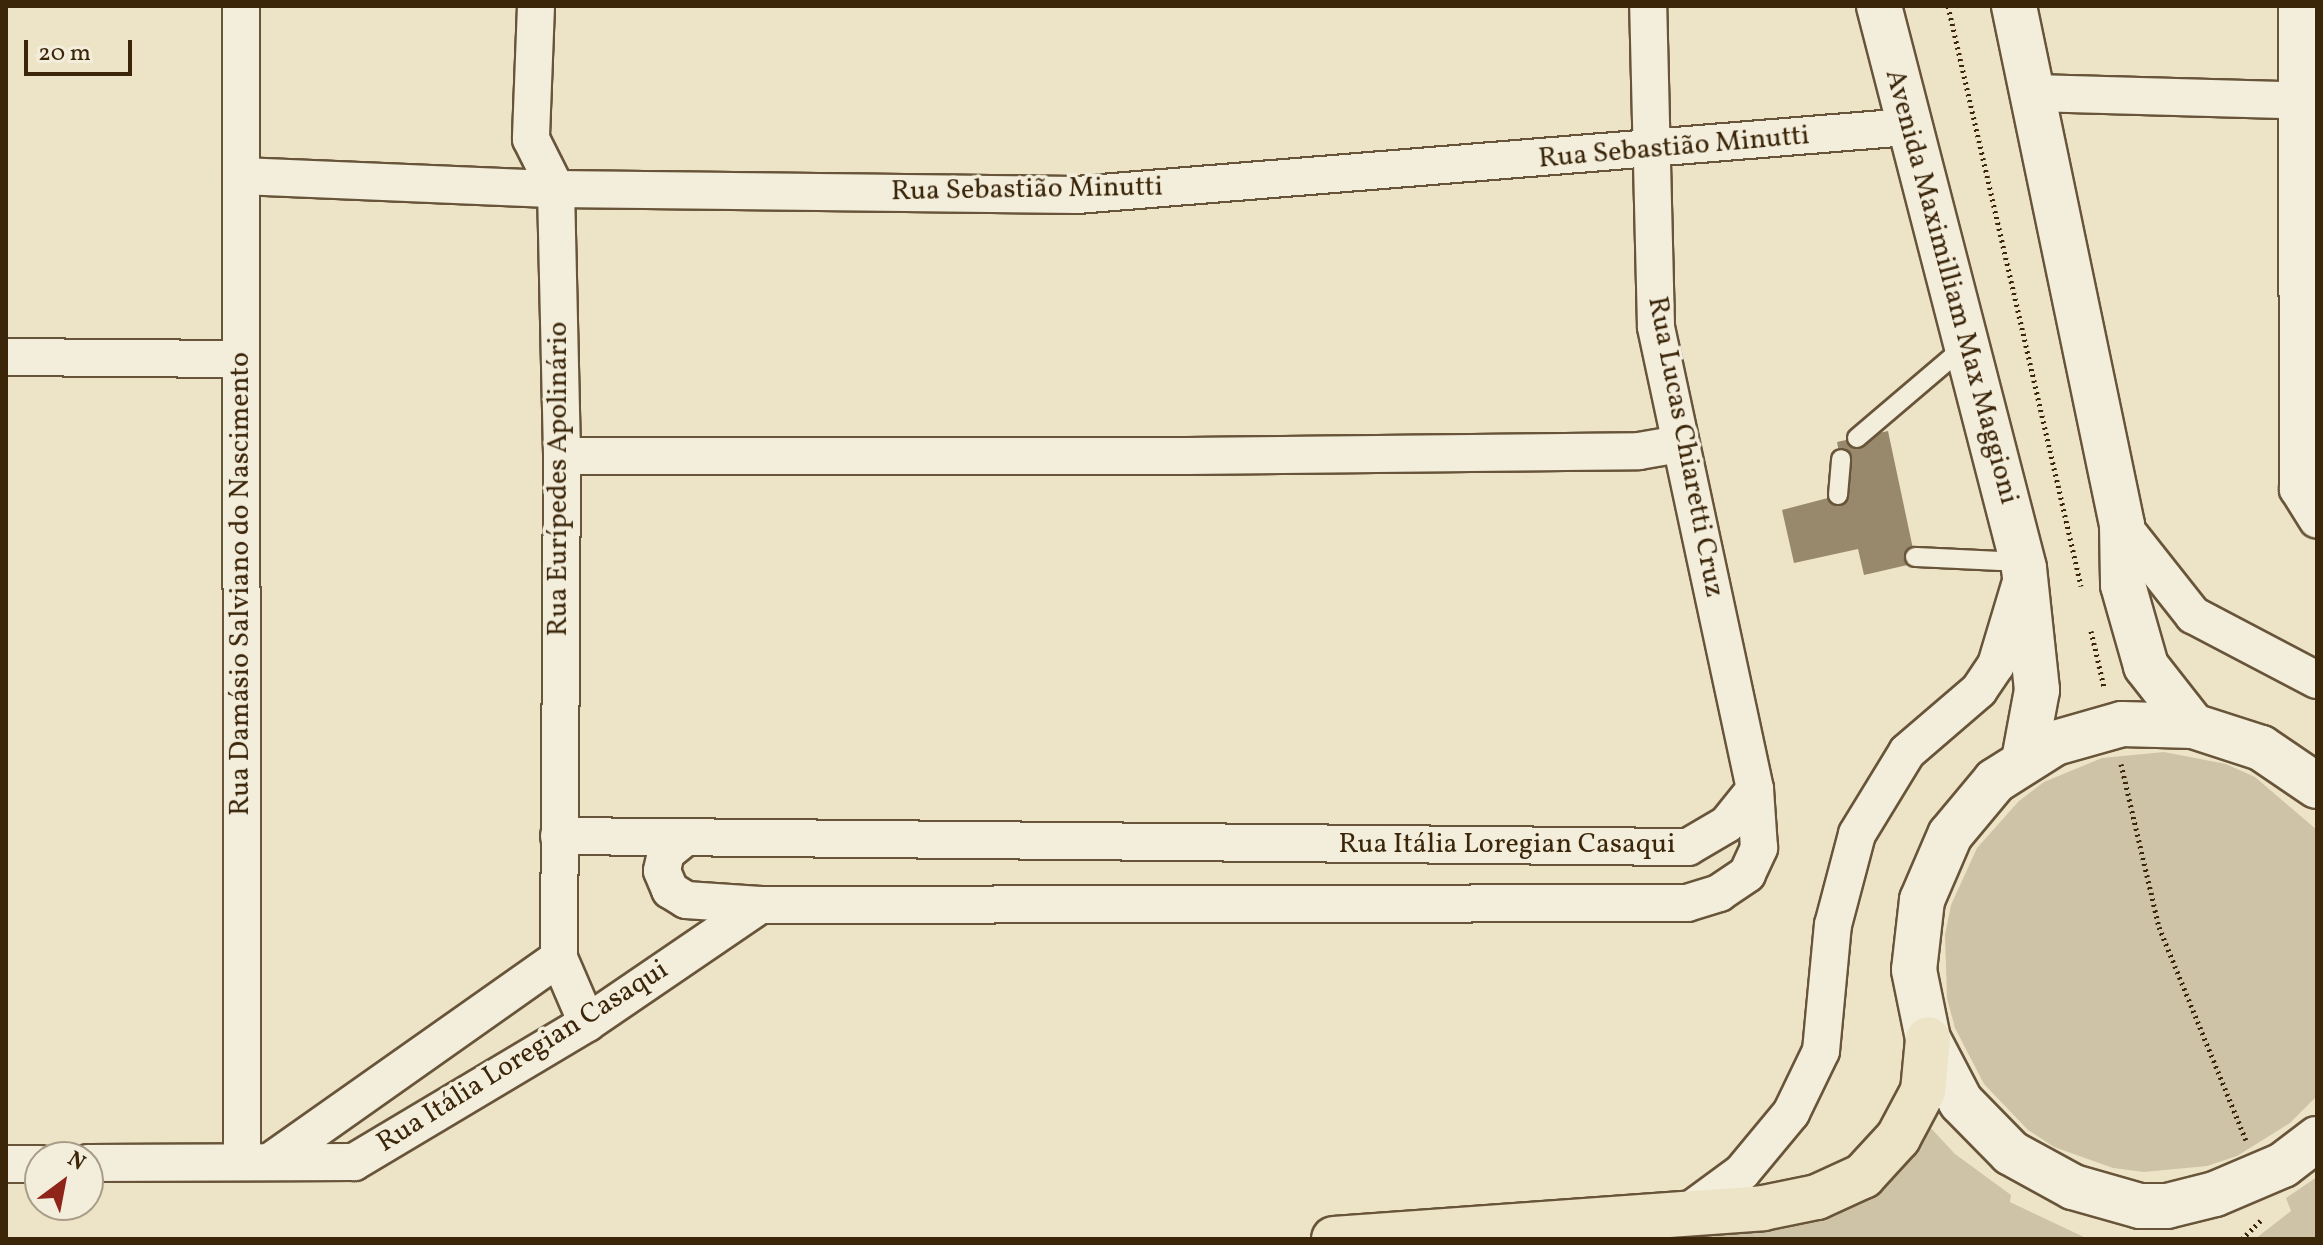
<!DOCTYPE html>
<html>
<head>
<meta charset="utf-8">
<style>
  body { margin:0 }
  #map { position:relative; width:2323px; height:1245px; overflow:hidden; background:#ede3c7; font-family:Vollkorn,serif }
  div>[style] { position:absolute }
  .green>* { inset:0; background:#cfc3a7 }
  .building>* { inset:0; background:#98886c }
  .path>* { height:5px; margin-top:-2.5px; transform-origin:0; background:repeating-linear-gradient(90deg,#3b260a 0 2px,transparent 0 6px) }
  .roads { filter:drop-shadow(2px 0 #685539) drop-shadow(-2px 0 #685539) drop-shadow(0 2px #685539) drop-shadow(0 -2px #685539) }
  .service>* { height:18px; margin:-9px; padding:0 9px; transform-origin:9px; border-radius:9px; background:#f3eddb }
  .minor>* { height:36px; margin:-18px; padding:0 18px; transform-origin:18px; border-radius:18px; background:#f3eddb }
  .tertiary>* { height:44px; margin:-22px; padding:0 22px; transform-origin:22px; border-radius:22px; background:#f3eddb }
  .motorway>* { height:44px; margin:-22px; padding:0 22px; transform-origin:22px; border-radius:22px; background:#ede3c7 }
  span { translate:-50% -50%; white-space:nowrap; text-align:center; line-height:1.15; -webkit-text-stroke:7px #f3eddb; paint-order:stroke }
  .street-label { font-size:28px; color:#3b260a }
  .frame { position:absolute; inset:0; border:8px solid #3b260a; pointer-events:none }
  .north { position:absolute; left:24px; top:1141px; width:80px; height:80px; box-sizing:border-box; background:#f3eddb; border:2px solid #a99d87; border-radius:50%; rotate:32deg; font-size:22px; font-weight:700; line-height:32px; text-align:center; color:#3b260a }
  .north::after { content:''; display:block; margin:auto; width:28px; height:36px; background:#8f2418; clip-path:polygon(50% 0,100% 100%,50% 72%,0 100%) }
  .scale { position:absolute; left:24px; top:40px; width:108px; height:36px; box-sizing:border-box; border:4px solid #3b260a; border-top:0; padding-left:10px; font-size:24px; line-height:28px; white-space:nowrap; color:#3b260a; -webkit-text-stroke:6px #f3eddb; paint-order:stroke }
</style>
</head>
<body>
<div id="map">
  <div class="green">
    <i style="clip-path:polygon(2164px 752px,2226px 764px,2255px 777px,2317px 830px,2317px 1096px,2290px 1123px,2237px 1156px,2207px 1166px,2144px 1172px,2113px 1168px,2054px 1147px,2028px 1130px,1984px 1084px,1955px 1028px,1947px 998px,1945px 935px,1951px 905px,1977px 848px,2019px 801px,2044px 782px,2102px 758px)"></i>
    <i style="clip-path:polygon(1928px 1125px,1955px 1154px,2011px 1195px,2010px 1202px,2088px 1239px,1629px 1239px,1860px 1201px,1887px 1183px)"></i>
    <i style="clip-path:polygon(2317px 1177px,2317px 1239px,2255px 1239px,2291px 1211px,2286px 1198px)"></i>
  </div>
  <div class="building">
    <i style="clip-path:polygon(1888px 431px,1916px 563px,1864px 575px,1858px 549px,1794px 563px,1782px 510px,1847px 493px,1837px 442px)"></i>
  </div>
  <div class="path">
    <i style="left:1948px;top:6px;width:595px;rotate:77.08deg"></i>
    <i style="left:2091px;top:631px;width:57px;rotate:76.9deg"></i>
    <i style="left:2121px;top:764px;width:167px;rotate:76.9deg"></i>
    <i style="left:2159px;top:927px;width:230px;rotate:67.8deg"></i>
    <i style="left:2242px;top:1239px;width:27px;rotate:-45deg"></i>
  </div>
  <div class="roads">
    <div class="service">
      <i style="left:1857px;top:438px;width:140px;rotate:-40.4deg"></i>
      <i style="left:1838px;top:495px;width:36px;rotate:-85deg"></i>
      <i style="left:1915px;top:557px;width:108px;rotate:2.7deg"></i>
    </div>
    <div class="minor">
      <i style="left:241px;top:6px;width:1155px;rotate:89.95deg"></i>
      <i style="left:536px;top:6px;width:133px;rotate:92.2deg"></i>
      <i style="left:531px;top:139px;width:56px;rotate:63.4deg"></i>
      <i style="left:556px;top:189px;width:267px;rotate:88.7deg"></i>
      <i style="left:562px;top:456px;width:502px;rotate:90.34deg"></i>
      <i style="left:559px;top:958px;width:71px;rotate:66.7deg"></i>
      <i style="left:2297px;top:6px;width:483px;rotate:89.9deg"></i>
      <i style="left:2298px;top:489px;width:36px;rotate:58deg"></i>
      <i style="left:2034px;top:93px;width:283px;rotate:1.6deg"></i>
      <i style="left:241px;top:176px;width:315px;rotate:2.4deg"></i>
      <i style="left:556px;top:189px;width:521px;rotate:0.66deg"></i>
      <i style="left:1077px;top:195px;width:833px;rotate:-4.68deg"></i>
      <i style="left:6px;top:357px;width:235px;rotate:0.5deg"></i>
      <i style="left:562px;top:456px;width:625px"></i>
      <i style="left:1187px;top:456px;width:452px;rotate:-0.6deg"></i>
      <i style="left:1639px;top:451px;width:41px;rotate:-9.9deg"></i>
      <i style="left:2122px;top:525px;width:115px;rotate:51.7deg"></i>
      <i style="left:2193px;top:615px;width:140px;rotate:27.7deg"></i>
      <i style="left:559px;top:836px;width:1129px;rotate:0.56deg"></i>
      <i style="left:1688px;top:847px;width:45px;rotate:-30.5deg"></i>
      <i style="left:1727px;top:824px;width:45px;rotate:-51.3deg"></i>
      <i style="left:682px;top:840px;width:21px;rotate:141deg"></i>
      <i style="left:666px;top:853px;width:18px;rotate:103deg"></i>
      <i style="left:662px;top:871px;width:21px;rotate:67deg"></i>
      <i style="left:670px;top:890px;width:19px;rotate:32deg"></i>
      <i style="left:686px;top:900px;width:74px;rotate:3.9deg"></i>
      <i style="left:271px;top:1161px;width:352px;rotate:-35.2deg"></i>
      <i style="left:88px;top:1163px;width:266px;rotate:-0.2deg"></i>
      <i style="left:354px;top:1162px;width:271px;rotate:-30.8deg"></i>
      <i style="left:587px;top:1023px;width:209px;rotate:-34.3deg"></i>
      <i style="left:760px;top:905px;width:927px;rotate:-0.12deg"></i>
      <i style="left:1687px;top:903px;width:34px;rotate:-17deg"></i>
      <i style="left:1719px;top:893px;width:34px;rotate:-34deg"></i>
      <i style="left:1747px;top:874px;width:29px;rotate:-65deg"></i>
      <i style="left:1759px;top:848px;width:59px;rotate:-93.9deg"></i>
      <i style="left:1755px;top:789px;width:473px;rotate:-102.1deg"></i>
      <i style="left:1656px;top:326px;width:320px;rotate:-91.4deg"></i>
      <i style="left:6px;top:1164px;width:34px"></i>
      <i style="left:1685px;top:1214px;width:71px;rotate:-36.4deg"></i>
      <i style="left:1742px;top:1172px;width:77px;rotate:-50.3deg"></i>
      <i style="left:1791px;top:1113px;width:69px;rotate:-64.2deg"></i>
      <i style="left:1821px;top:1051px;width:127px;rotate:-84.6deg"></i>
      <i style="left:1833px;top:925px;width:94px;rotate:-75.2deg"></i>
      <i style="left:1857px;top:834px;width:96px;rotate:-58.6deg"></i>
      <i style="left:1907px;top:752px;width:95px;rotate:-40.7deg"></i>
      <i style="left:1979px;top:690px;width:30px;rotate:-56deg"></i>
      <i style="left:1996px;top:665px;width:84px;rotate:-73.3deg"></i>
    </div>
    <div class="tertiary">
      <i style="left:1879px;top:6px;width:580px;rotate:75.53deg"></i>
      <i style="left:2024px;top:568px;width:123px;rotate:83.9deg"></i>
      <i style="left:2037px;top:690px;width:71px;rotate:100.5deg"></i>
      <i style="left:2014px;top:6px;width:530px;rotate:78.24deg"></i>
      <i style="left:2122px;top:525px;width:60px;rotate:89deg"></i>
      <i style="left:2123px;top:585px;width:84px;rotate:74.1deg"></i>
      <i style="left:2146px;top:666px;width:76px;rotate:51.9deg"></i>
      <i style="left:2317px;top:786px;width:68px;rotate:-145.8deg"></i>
      <i style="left:2261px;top:748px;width:71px;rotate:-162.1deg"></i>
      <i style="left:2193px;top:726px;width:71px;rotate:-178.4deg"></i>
      <i style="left:2122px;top:724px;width:70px;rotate:164.2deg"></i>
      <i style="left:2055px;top:743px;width:71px;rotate:147.7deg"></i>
      <i style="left:1995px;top:781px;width:70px;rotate:129.8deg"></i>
      <i style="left:1950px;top:835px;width:71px;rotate:113.3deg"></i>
      <i style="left:1922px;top:900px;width:70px;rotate:96.5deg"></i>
      <i style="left:1914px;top:970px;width:70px;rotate:78.5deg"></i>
      <i style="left:1928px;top:1039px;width:71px;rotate:62.4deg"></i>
      <i style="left:1961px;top:1102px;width:71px;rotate:45.6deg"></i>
      <i style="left:2011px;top:1153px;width:71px;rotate:28.7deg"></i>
      <i style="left:2073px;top:1187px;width:70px;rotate:15.8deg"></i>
      <i style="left:2140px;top:1206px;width:27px"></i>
      <i style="left:2167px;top:1206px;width:49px;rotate:-14deg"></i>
      <i style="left:2215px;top:1194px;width:74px;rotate:-23.1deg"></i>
      <i style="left:2283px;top:1165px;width:43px;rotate:-37.4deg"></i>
    </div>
    <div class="motorway">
      <i style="left:1334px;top:1239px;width:430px;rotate:-4.1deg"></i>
      <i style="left:1763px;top:1208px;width:55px;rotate:-11.5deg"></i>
      <i style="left:1817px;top:1197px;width:51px;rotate:-24.5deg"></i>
      <i style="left:1863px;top:1176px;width:52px;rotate:-47.4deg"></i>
      <i style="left:1898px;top:1138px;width:53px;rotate:-62deg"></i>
      <i style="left:1923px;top:1091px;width:52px;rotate:-84.5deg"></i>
    </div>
  </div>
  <div class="street-label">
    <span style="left:1674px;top:148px;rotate:-5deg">Rua Sebastião Minutti</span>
    <span style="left:1027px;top:190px;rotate:-1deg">Rua Sebastião Minutti</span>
    <span style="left:1951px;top:287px;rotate:75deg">Avenida Maximilliam Max Maggioni</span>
    <span style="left:1685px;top:447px;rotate:79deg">Rua Lucas Chiaretti Cruz</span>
    <span style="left:559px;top:479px;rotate:-90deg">Rua Eurípedes Apolinário</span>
    <span style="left:241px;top:584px;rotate:-90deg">Rua Damásio Salviano do Nascimento</span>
    <span style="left:1507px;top:845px">Rua Itália Loregian Casaqui</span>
    <span style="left:523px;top:1057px;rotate:-32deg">Rua Itália Loregian Casaqui</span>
  </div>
  <div class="frame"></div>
  <div class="north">N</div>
  <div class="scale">20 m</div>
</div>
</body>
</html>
